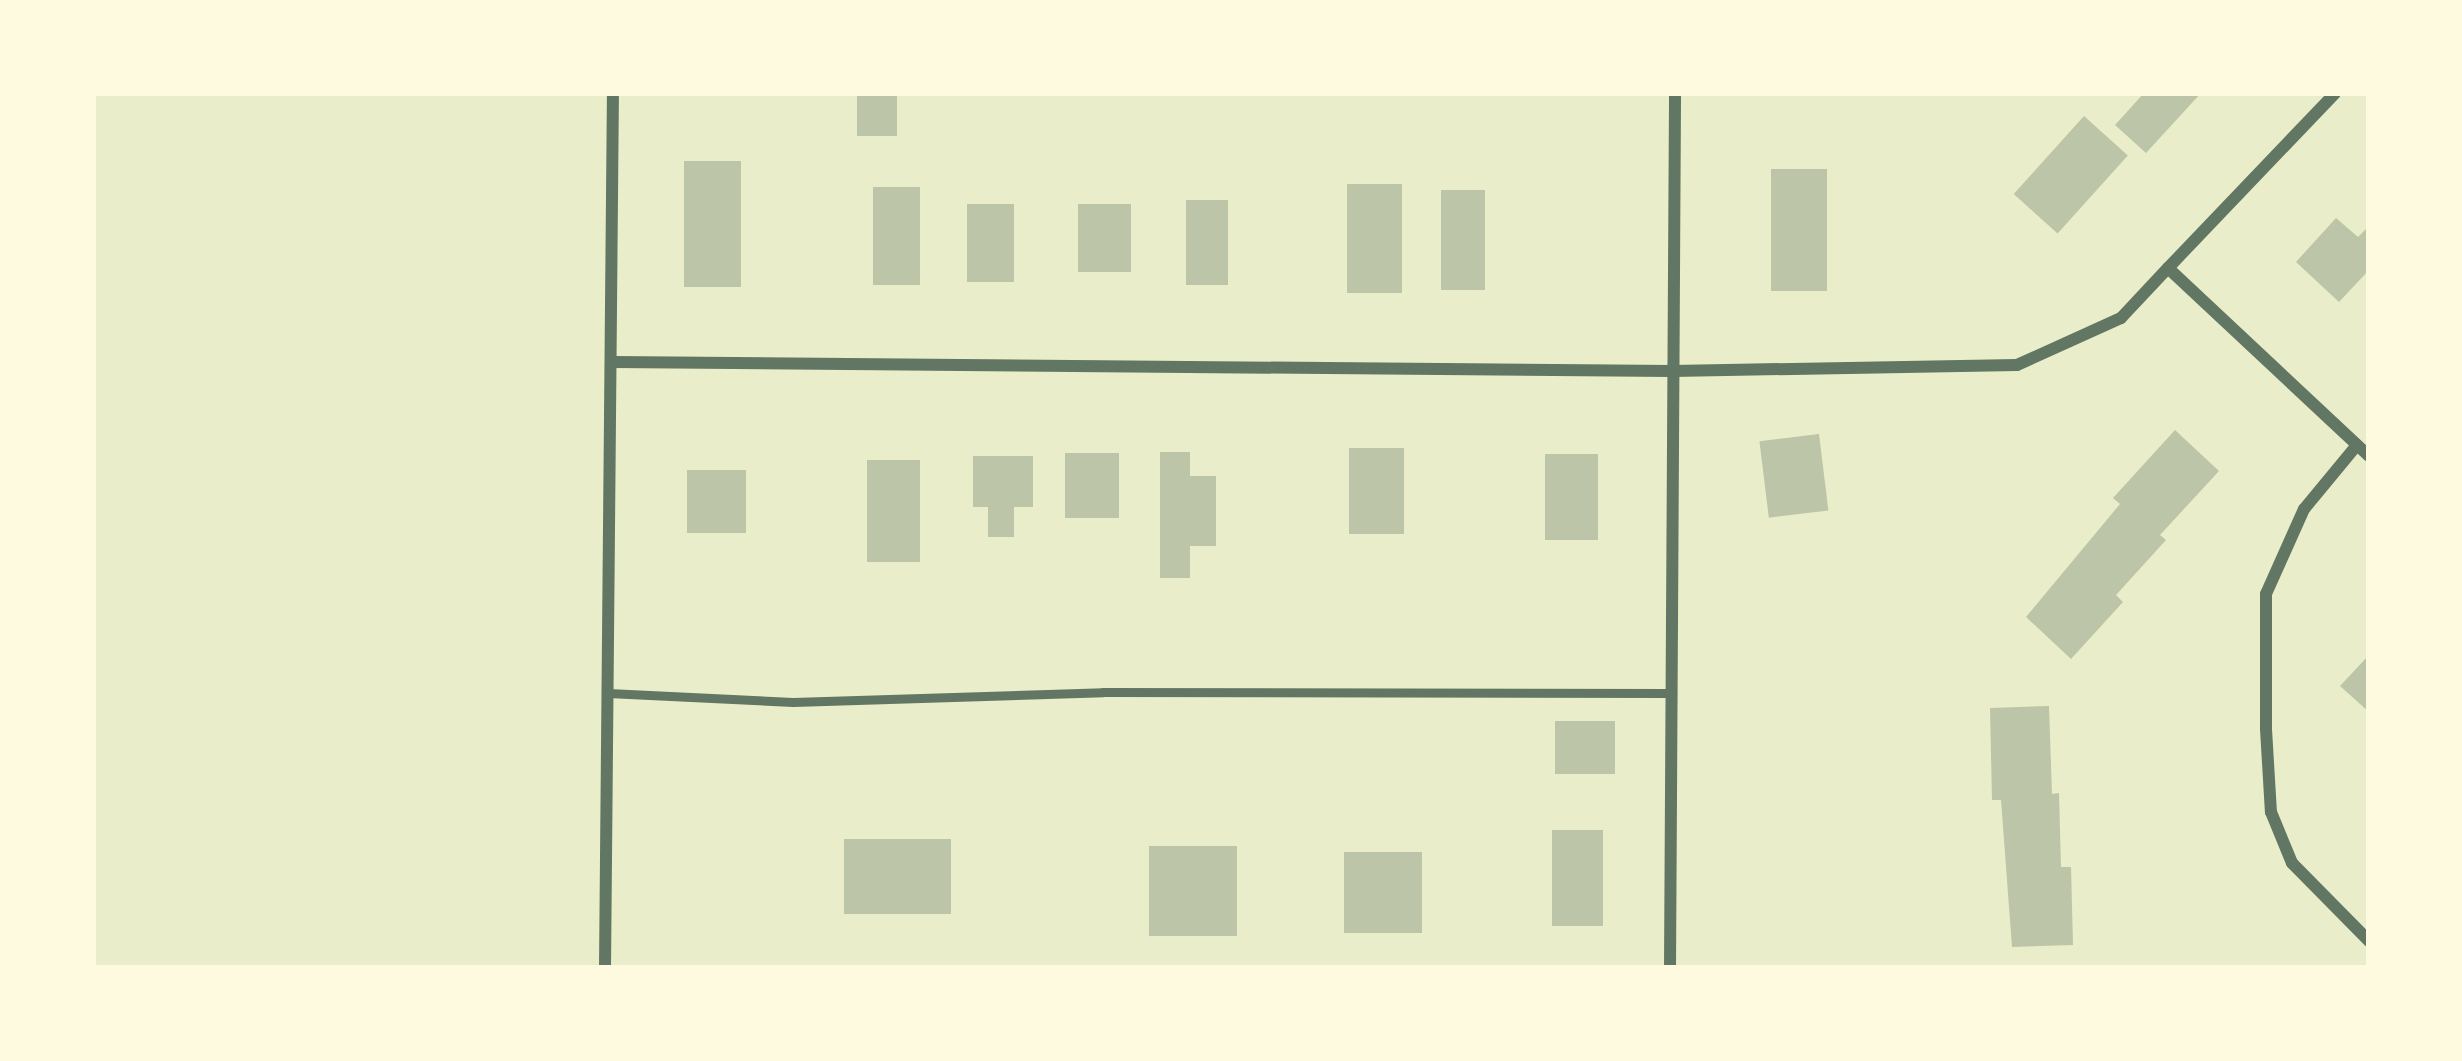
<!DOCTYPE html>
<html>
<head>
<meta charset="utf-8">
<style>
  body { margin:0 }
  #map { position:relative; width:2462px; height:1061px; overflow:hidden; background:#e9edc9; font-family:Overpass,sans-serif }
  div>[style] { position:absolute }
  .building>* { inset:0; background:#bcc5a7; transform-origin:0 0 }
  .service>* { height:9px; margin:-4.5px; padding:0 4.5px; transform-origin:4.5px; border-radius:4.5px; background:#617663 }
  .minor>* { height:12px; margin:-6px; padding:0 6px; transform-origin:6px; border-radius:6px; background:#617663 }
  span { translate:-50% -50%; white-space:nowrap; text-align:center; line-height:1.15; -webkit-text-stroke:9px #fefae0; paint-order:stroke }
  .frame { position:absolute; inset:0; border:96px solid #fefae0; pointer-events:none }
</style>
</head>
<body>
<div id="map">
  <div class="building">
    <i style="left:857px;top:93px;width:40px;height:43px"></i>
    <i style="clip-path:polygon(2144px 93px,2201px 93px,2146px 153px,2115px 125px)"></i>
    <i style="left:2084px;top:116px;width:59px;height:105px;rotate:42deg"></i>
    <i style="left:684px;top:161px;width:57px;height:126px"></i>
    <i style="left:1771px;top:169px;width:56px;height:122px"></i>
    <i style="left:1347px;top:184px;width:55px;height:109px"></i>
    <i style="left:873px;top:187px;width:47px;height:98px"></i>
    <i style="left:1441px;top:190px;width:44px;height:100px"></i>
    <i style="left:1186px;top:200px;width:42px;height:85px"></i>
    <i style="left:967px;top:204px;width:47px;height:78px"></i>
    <i style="left:1078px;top:204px;width:53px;height:68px"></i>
    <i style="clip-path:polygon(2336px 218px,2358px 237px,2369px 226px,2369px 270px,2339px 302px,2296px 262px)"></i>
    <i style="clip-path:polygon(2175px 430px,2219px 471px,2160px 535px,2166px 540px,2116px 595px,2123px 602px,2071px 659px,2026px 617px,2120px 504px,2113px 498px)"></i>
    <i style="left:1819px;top:434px;width:77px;height:60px;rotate:83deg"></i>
    <i style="left:1349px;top:448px;width:55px;height:86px"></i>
    <i style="clip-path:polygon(1160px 452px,1190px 452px,1190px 476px,1216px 476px,1216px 546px,1190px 546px,1190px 578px,1160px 578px)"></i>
    <i style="left:1065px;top:453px;width:54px;height:65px"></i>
    <i style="left:1545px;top:454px;width:53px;height:86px"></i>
    <i style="clip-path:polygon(973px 456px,1033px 456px,1033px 507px,1014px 507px,1014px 537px,988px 537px,988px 507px,973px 507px)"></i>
    <i style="left:867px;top:460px;width:53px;height:102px"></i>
    <i style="left:687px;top:470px;width:59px;height:63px"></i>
    <i style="clip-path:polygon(2369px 655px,2369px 712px,2340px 686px)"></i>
    <i style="clip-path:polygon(2049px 706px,2052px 794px,2059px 793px,2061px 867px,2071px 867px,2073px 945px,2012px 947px,2001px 800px,1992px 800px,1990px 708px)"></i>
    <i style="left:1555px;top:721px;width:60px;height:53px"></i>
    <i style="left:1552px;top:830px;width:51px;height:96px"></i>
    <i style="left:844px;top:839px;width:107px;height:75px"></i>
    <i style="left:1149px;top:846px;width:88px;height:90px"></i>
    <i style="left:1344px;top:852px;width:78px;height:81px"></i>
  </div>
  <div class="service">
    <i style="left:608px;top:693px;width:185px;rotate:2.8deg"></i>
    <i style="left:793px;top:702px;width:310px;rotate:-1.8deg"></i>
    <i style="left:1103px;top:692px;width:568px;rotate:0.1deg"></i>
  </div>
  <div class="minor">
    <i style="left:2168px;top:268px;width:242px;rotate:-46.3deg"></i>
    <i style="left:613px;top:362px;width:1059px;rotate:0.49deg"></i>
    <i style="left:1672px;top:371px;width:345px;rotate:-1deg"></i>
    <i style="left:2017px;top:365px;width:114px;rotate:-24.3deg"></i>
    <i style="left:2121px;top:318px;width:69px;rotate:-46.8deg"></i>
    <i style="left:2168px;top:268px;width:275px;rotate:43.1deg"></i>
    <i style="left:2357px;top:445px;width:83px;rotate:129.6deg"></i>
    <i style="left:2304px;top:509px;width:93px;rotate:114.1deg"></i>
    <i style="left:2266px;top:594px;width:135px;rotate:90deg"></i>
    <i style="left:2266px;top:729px;width:83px;rotate:86.6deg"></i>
    <i style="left:2271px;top:812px;width:55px;rotate:67.6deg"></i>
    <i style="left:2292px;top:863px;width:110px;rotate:45.4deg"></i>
    <i style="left:605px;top:968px;width:875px;rotate:-89.48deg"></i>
    <i style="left:1670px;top:968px;width:875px;rotate:-89.67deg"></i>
  </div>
  <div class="frame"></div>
</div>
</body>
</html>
